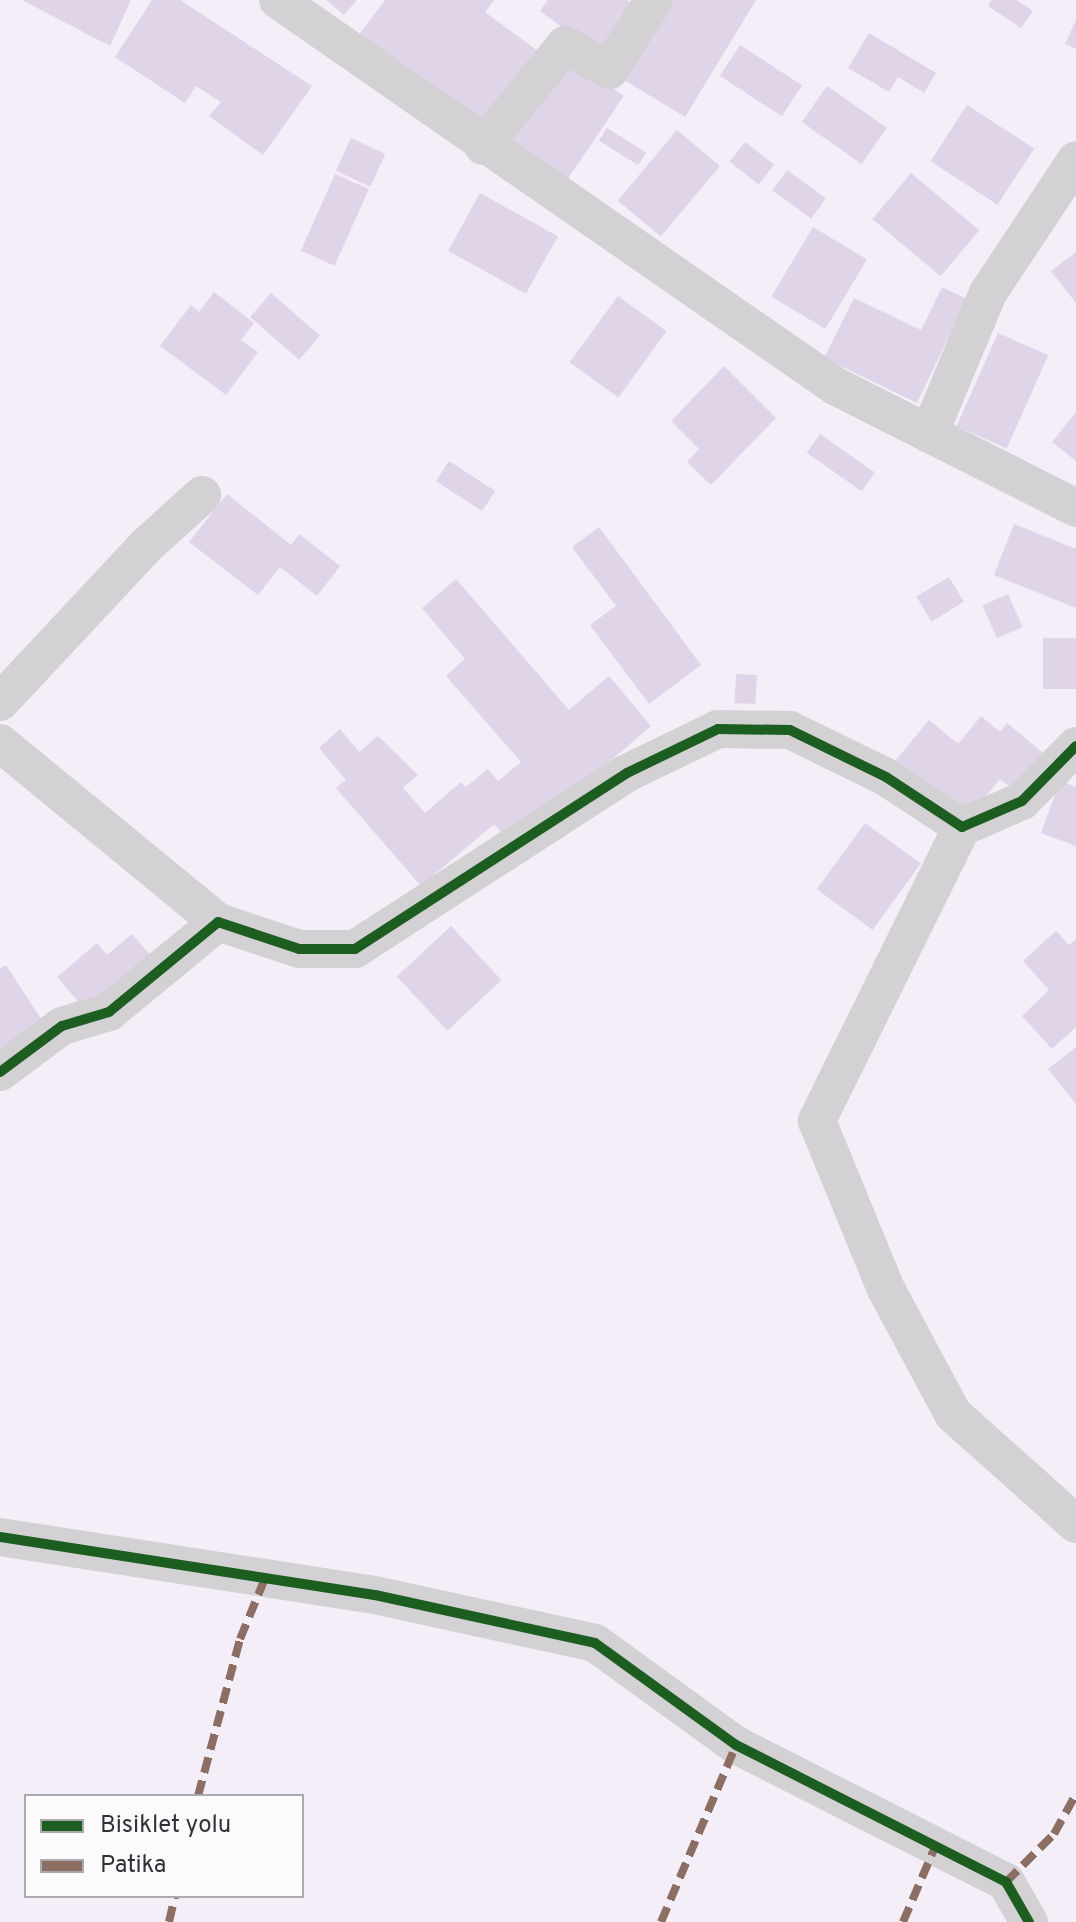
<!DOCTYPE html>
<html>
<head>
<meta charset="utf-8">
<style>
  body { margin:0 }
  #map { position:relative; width:1076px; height:1922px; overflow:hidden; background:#f3eef7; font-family:Overpass,sans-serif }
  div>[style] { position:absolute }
  .building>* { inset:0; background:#dfd4e8; transform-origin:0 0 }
  .street>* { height:38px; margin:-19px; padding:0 19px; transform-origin:19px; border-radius:19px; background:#d3d1d4 }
  .quiet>* { height:8px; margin-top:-4px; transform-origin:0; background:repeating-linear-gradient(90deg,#8d6e63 0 16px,transparent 0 24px) }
  .cycleway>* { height:10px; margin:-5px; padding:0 5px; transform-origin:5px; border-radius:5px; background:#1b5e20 }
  span { translate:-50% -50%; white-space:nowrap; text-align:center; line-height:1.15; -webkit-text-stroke:8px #fbfbfb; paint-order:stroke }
  .legend { position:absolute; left:24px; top:1794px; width:280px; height:104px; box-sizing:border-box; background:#fbfbfb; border:2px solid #aba9ad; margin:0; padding:10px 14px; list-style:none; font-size:24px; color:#342e39 }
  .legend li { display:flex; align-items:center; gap:16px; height:40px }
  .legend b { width:40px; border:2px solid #aba9ad }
</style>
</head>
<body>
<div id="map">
  <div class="building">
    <i style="clip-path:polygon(22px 0,131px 0,110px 46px)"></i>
    <i style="clip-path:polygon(152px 0,180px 0,312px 86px,263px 155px,209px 116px,221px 102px,196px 86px,185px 103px,115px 57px)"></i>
    <i style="clip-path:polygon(326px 0,357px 0,344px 15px)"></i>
    <i style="clip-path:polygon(385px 0,494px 0,485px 12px,539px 52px,481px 130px,357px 37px)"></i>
    <i style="clip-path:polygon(548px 0,627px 0,637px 7px,601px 56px,540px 11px)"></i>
    <i style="clip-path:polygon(672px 0,756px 0,685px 117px,624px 80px)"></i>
    <i style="clip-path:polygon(992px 0,1016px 0,1033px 11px,1021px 28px,988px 6px)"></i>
    <i style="clip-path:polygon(1076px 20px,1076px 49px,1065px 44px)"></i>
    <i style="clip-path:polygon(869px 33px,936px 73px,924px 93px,898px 77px,889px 92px,848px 68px)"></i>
    <i style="left:740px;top:45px;width:74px;height:37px;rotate:33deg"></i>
    <i style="left:565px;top:56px;width:71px;height:108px;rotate:34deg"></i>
    <i style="left:827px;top:86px;width:73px;height:44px;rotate:35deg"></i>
    <i style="left:967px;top:105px;width:80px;height:67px;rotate:33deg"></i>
    <i style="left:607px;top:128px;width:46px;height:15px;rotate:32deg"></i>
    <i style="left:677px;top:130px;width:56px;height:92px;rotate:40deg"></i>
    <i style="left:351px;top:138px;width:38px;height:36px;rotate:25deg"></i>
    <i style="left:745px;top:142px;width:37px;height:25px;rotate:38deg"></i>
    <i style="left:787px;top:170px;width:48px;height:25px;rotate:36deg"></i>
    <i style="left:911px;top:173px;width:89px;height:60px;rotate:40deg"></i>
    <i style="left:335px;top:174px;width:37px;height:84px;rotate:24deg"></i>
    <i style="left:480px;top:193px;width:89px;height:66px;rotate:29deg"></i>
    <i style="left:813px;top:227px;width:63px;height:81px;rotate:31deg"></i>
    <i style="clip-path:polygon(1076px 252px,1076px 303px,1051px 271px)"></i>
    <i style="clip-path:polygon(942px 287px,967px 299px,917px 403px,824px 358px,854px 298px,921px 330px)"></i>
    <i style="clip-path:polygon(214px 292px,254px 323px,241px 340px,258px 352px,226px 395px,160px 346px,191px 305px,199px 312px)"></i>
    <i style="left:271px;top:293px;width:65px;height:32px;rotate:41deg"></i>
    <i style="left:618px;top:296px;width:60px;height:82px;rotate:36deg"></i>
    <i style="left:998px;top:333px;width:55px;height:102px;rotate:24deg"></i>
    <i style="clip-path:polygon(724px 366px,776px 418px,711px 485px,687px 462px,699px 449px,671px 421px)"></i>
    <i style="clip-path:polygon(1076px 412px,1076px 461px,1052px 442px)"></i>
    <i style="left:820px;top:434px;width:67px;height:23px;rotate:35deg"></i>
    <i style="left:449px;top:461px;width:55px;height:24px;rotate:33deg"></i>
    <i style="clip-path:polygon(227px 494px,291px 545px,299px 534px,340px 566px,317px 596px,280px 567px,258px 595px,189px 542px)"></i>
    <i style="clip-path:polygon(1014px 524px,1076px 549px,1076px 608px,994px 575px)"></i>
    <i style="clip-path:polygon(599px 527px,701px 665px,649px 704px,590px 625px,616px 606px,572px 547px)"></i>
    <i style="left:949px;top:577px;width:29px;height:38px;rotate:59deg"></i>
    <i style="clip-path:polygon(456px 579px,569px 710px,609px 676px,651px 726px,512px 845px,494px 824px,421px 886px,336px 788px,346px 780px,319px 748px,340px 729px,359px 752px,378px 736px,418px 775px,403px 788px,425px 813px,461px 782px,466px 787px,488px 769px,498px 781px,521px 762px,446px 676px,465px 659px,422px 608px)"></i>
    <i style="left:1008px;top:594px;width:36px;height:28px;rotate:66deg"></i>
    <i style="left:1043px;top:638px;width:33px;height:51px"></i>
    <i style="left:736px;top:674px;width:21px;height:29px;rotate:3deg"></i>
    <i style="clip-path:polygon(981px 716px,1000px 732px,1007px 723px,1048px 757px,1018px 794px,1000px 779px,967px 819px,896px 760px,929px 720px,958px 744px)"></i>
    <i style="clip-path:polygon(1060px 781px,1076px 787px,1076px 846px,1041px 833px)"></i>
    <i style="left:865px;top:823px;width:69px;height:82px;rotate:36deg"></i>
    <i style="left:451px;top:926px;width:74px;height:74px;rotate:47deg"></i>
    <i style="clip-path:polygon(1056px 931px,1069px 945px,1076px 939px,1076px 1027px,1052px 1049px,1022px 1016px,1049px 990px,1023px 961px)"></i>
    <i style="clip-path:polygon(132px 934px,153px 958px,88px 1013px,57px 977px,97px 943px,107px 955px)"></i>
    <i style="clip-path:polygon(6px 965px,45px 1025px,0 1054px,0 969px)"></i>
    <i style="clip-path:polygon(1076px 1047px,1076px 1104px,1048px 1069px)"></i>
  </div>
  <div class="street">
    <i style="left:278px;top:0;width:678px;rotate:34.72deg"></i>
    <i style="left:835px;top:386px;width:270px;rotate:26.8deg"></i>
    <i style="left:483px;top:146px;width:130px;rotate:-50.9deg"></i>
    <i style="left:565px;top:45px;width:51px;rotate:29.6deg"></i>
    <i style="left:609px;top:70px;width:83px;rotate:-57.3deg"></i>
    <i style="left:929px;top:434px;width:153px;rotate:-67.3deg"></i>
    <i style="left:988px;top:293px;width:159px;rotate:-56.5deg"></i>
    <i style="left:0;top:702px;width:216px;rotate:-46.9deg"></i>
    <i style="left:148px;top:544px;width:73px;rotate:-42.2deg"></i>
    <i style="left:0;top:743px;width:282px;rotate:39.4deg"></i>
    <i style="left:962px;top:827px;width:328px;rotate:116.3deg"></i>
    <i style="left:817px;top:1121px;width:182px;rotate:67.7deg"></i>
    <i style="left:886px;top:1289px;width:142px;rotate:61.8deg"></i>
    <i style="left:953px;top:1414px;width:165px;rotate:41.8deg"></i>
    <i style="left:0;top:1072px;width:77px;rotate:-36.6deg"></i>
    <i style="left:62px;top:1026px;width:49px;rotate:-16.6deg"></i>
    <i style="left:109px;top:1012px;width:141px;rotate:-39.5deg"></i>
    <i style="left:218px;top:922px;width:85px;rotate:18.4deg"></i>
    <i style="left:299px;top:949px;width:56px"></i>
    <i style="left:355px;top:949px;width:324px;rotate:-32.9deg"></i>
    <i style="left:627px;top:773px;width:101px;rotate:-25.8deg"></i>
    <i style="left:718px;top:729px;width:72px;rotate:0.8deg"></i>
    <i style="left:790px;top:730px;width:107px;rotate:26.1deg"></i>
    <i style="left:886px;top:777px;width:91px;rotate:33.3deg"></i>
    <i style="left:962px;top:827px;width:65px;rotate:-23.4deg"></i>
    <i style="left:1022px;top:801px;width:77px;rotate:-45.5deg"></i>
    <i style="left:0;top:1537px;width:379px;rotate:8.8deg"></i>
    <i style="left:375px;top:1595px;width:225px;rotate:12.3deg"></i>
    <i style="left:595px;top:1643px;width:174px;rotate:35.9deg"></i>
    <i style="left:736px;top:1745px;width:303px;rotate:26.9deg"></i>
    <i style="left:1006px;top:1882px;width:46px;rotate:60.1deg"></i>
  </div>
  <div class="quiet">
    <i style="left:198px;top:1796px;width:163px;rotate:-75deg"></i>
    <i style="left:240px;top:1639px;width:68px;rotate:-67.6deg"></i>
    <i style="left:1006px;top:1882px;width:68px;rotate:-45deg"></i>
    <i style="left:1054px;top:1834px;width:46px;rotate:-61.2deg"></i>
    <i style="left:169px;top:1922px;width:27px;rotate:-77deg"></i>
    <i style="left:661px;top:1922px;width:192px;rotate:-67deg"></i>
    <i style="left:903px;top:1922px;width:82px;rotate:-66.9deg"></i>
  </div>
  <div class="cycleway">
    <i style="left:0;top:1072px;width:77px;rotate:-36.6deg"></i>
    <i style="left:62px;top:1026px;width:49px;rotate:-16.6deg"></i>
    <i style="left:109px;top:1012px;width:141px;rotate:-39.5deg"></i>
    <i style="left:218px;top:922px;width:85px;rotate:18.4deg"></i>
    <i style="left:299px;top:949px;width:56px"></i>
    <i style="left:355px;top:949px;width:324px;rotate:-32.9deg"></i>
    <i style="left:627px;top:773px;width:101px;rotate:-25.8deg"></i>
    <i style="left:718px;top:729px;width:72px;rotate:0.8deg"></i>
    <i style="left:790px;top:730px;width:107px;rotate:26.1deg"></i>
    <i style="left:886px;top:777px;width:91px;rotate:33.3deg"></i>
    <i style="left:962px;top:827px;width:65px;rotate:-23.4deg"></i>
    <i style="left:1022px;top:801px;width:77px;rotate:-45.5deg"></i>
    <i style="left:0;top:1537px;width:379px;rotate:8.8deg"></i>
    <i style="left:375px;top:1595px;width:225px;rotate:12.3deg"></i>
    <i style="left:595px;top:1643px;width:174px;rotate:35.9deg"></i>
    <i style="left:736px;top:1745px;width:303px;rotate:26.9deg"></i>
    <i style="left:1006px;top:1882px;width:46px;rotate:60.1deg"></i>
  </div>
  <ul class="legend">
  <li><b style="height:10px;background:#1b5e20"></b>Bisiklet yolu</li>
  <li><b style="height:10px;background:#8d6e63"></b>Patika</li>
  </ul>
</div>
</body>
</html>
